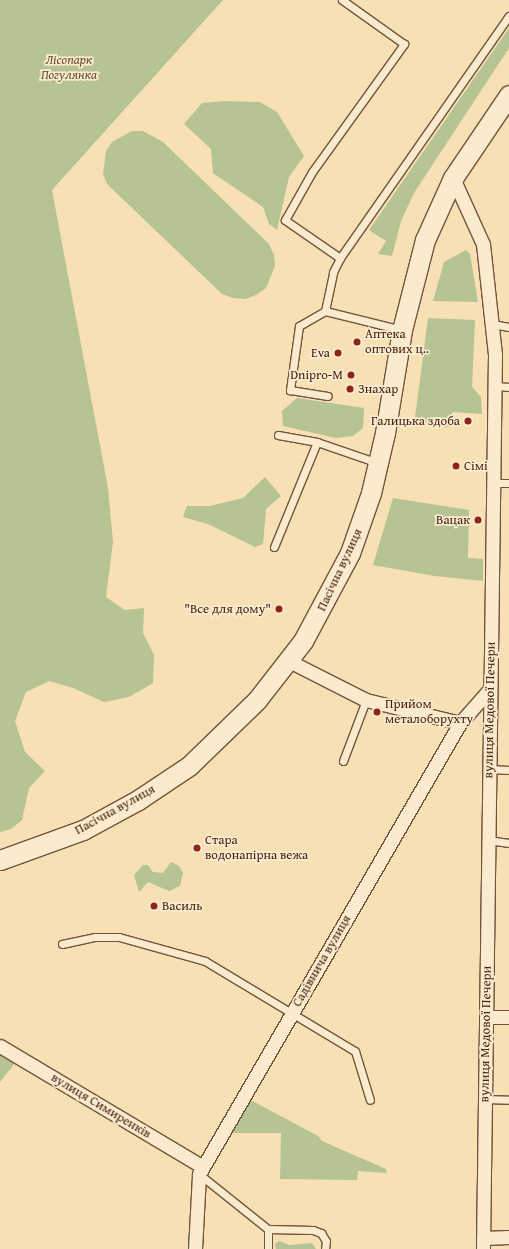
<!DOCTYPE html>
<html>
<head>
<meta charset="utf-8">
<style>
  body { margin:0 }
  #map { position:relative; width:509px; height:1249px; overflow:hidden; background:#f7e0b4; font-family:"Gentium Book Plus",serif }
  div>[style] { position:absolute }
  .green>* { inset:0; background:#b6c392 }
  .roads { filter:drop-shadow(1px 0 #73533c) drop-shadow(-1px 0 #73533c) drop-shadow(0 1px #73533c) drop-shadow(0 -1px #73533c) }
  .service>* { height:7px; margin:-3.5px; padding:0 3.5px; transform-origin:3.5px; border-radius:3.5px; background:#faebce }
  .minor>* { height:13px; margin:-6.5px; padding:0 6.5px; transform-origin:6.5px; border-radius:6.5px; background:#faebce }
  .secondary>* { height:19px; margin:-9.5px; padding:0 9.5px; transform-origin:9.5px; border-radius:9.5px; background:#faebce }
  .dots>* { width:11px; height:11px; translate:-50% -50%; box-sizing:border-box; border:2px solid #faebce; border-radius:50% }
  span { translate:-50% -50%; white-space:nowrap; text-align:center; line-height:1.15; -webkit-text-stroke:3.5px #faebce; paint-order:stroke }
  .park-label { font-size:13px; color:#634c34; font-style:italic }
  .poi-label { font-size:13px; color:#472414 }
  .left { translate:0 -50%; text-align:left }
  .right { translate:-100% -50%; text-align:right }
  .street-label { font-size:13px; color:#472414 }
</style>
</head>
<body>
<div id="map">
  <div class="green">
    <i style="clip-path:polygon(0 0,223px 0,52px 190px,108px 488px,113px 542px,106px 597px,125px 610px,144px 608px,143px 633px,154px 655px,153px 683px,129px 697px,104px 702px,73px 688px,49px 681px,26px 692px,15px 721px,25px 752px,45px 771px,29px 788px,22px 820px,11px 829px,0 832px)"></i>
    <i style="clip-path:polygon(509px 28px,509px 48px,414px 193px,401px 221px,392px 256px,378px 254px,386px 241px,369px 230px)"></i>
    <i style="clip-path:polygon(225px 101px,260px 102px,277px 112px,304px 156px,289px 177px,277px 230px,269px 224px,263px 207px,213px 173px,211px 149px,184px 124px,202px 103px)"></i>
    <i style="clip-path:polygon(132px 131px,143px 131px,163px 142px,269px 244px,274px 255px,275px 266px,266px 288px,256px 295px,245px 299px,233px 298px,222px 294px,107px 184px,103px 174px,106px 151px,112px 142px)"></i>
    <i style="clip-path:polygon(466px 250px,470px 254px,478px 302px,433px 301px,444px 262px)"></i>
    <i style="clip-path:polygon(428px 318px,475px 320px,472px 387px,481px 397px,482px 414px,453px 412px,451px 427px,414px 425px)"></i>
    <i style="clip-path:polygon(297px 398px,364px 408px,363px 428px,353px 436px,336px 438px,283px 426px,282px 411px)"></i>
    <i style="clip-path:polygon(265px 477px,281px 496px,266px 509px,263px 544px,255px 547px,208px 524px,183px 517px,187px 506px,210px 506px,243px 498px)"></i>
    <i style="clip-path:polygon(393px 498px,469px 510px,468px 558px,483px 559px,483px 581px,435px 576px,373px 565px)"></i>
    <i style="clip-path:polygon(171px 862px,179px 866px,183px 873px,180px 886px,169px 891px,148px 882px,139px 892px,134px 875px,143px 865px,148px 865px,153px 872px,163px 873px)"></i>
    <i style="clip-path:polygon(0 1055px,15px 1063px,0 1082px)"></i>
    <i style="clip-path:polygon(249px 1099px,318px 1136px,322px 1141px,386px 1169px,387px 1173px,358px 1171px,357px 1180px,280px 1179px,281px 1133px,230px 1133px)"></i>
    <i style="clip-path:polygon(279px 1241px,289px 1245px,312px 1243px,316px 1249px,276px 1249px,275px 1244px)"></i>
  </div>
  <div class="roads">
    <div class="service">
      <i style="left:340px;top:258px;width:67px;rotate:-145.4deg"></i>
      <i style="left:285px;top:220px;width:55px;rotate:-60.6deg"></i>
      <i style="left:312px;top:172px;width:158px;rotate:-54.3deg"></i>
      <i style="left:404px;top:44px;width:76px;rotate:-144.6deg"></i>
      <i style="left:325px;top:311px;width:30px;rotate:150deg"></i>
      <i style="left:299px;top:326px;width:65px;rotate:98deg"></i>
      <i style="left:290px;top:390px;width:38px;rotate:9deg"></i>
      <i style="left:492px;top:324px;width:17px;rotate:10deg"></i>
      <i style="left:402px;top:330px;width:79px;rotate:-166.1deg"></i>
      <i style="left:325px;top:311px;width:40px;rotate:-78deg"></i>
      <i style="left:333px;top:272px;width:16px;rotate:-63deg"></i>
      <i style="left:340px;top:258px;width:295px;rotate:-55.1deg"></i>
      <i style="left:495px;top:386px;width:14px;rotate:4deg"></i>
      <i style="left:278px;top:435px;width:40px;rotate:10deg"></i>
      <i style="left:493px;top:483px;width:16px"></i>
      <i style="left:274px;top:547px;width:113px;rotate:-67.7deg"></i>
      <i style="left:317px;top:442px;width:65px;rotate:19deg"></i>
      <i style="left:343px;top:761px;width:65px;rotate:-69.3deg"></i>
      <i style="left:489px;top:769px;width:20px;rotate:3deg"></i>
      <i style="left:488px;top:840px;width:21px;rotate:8deg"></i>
      <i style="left:62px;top:944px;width:34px;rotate:-12deg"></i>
      <i style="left:95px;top:937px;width:24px"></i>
      <i style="left:119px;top:937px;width:89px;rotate:15.6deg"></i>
      <i style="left:205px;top:961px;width:175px;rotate:31deg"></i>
      <i style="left:355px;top:1051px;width:51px;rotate:73deg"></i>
      <i style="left:485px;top:1099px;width:24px;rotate:2deg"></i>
      <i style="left:199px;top:1174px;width:88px;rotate:38.6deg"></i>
      <i style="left:268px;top:1229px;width:45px;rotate:1.3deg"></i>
      <i style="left:313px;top:1230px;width:9px;rotate:21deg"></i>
      <i style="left:321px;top:1233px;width:9px;rotate:58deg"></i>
      <i style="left:326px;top:1241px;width:8px;rotate:97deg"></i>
      <i style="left:268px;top:1249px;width:20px;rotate:-90deg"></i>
    </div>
    <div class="minor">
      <i style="left:453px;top:178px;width:72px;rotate:65.6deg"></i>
      <i style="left:483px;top:244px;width:112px;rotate:83.8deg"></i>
      <i style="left:495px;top:355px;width:894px;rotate:90.77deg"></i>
      <i style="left:289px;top:661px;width:86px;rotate:26.9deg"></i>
      <i style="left:366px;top:700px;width:97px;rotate:13.7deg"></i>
      <i style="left:486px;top:1017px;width:23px"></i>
      <i style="left:0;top:1046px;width:236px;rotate:30.8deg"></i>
      <i style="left:483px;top:1238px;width:26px;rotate:-2deg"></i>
      <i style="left:195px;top:1249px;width:75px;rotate:-86.9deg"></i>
      <i style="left:199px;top:1174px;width:521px;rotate:-59.94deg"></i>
      <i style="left:460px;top:723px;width:45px;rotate:-48.6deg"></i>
    </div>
    <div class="secondary">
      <i style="left:0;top:860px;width:88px;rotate:-19.9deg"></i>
      <i style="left:83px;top:830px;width:63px;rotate:-28.6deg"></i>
      <i style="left:138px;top:800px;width:61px;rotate:-33.7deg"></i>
      <i style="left:189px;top:766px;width:95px;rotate:-44.1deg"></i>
      <i style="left:257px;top:700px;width:75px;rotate:-52.1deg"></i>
      <i style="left:303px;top:641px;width:100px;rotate:-61.9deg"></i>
      <i style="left:350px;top:553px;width:64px;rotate:-70.7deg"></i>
      <i style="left:371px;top:493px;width:62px;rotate:-76.9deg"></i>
      <i style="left:385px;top:433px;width:104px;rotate:-80.6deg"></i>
      <i style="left:402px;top:330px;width:93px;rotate:-75.7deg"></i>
      <i style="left:425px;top:240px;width:68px;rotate:-65.7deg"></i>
      <i style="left:453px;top:178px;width:100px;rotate:-56deg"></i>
    </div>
  </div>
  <div class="dots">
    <i style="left:357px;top:342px;background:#8f2418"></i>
    <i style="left:338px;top:353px;background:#8f2418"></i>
    <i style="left:351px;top:375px;background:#8f2418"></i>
    <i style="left:350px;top:389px;background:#8f2418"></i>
    <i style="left:468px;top:421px;background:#8f2418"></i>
    <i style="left:456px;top:466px;background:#8f2418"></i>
    <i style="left:478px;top:520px;background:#8f2418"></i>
    <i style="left:279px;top:609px;background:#8f2418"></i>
    <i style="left:377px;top:712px;background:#8f2418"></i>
    <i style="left:197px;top:848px;background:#8f2418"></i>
    <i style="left:154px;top:906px;background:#8f2418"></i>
  </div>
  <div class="park-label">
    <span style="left:69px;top:68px">Лісопарк<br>Погулянка</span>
  </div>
  <div class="poi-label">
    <span class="left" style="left:365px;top:342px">Аптека<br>оптових ц‥</span>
    <span class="right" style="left:330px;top:353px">Eva</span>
    <span class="right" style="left:343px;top:375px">Dnipro-M</span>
    <span class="left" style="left:358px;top:389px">Знахар</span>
    <span class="right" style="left:460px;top:421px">Галицька здоба</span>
    <span class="left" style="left:464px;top:466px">Сімі</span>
    <span class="right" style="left:470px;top:520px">Вацак</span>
    <span class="right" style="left:271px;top:609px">"Все для дому"</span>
    <span class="left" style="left:385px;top:712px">Прийом<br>металоборухту</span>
    <span class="left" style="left:205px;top:848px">Стара<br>водонапірна вежа</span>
    <span class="left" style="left:162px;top:906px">Василь</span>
  </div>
  <div class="street-label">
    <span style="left:340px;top:570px;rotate:-65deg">Пасічна вулиця</span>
    <span style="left:490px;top:710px;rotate:-89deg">вулиця Медової Печери</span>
    <span style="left:115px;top:810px;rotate:-29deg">Пасічна вулиця</span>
    <span style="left:322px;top:961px;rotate:-60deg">Садівнича вулиця</span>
    <span style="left:486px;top:1034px;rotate:-89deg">вулиця Медової Печери</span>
    <span style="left:101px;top:1106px;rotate:31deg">вулиця Симиренків</span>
  </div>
</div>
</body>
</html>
